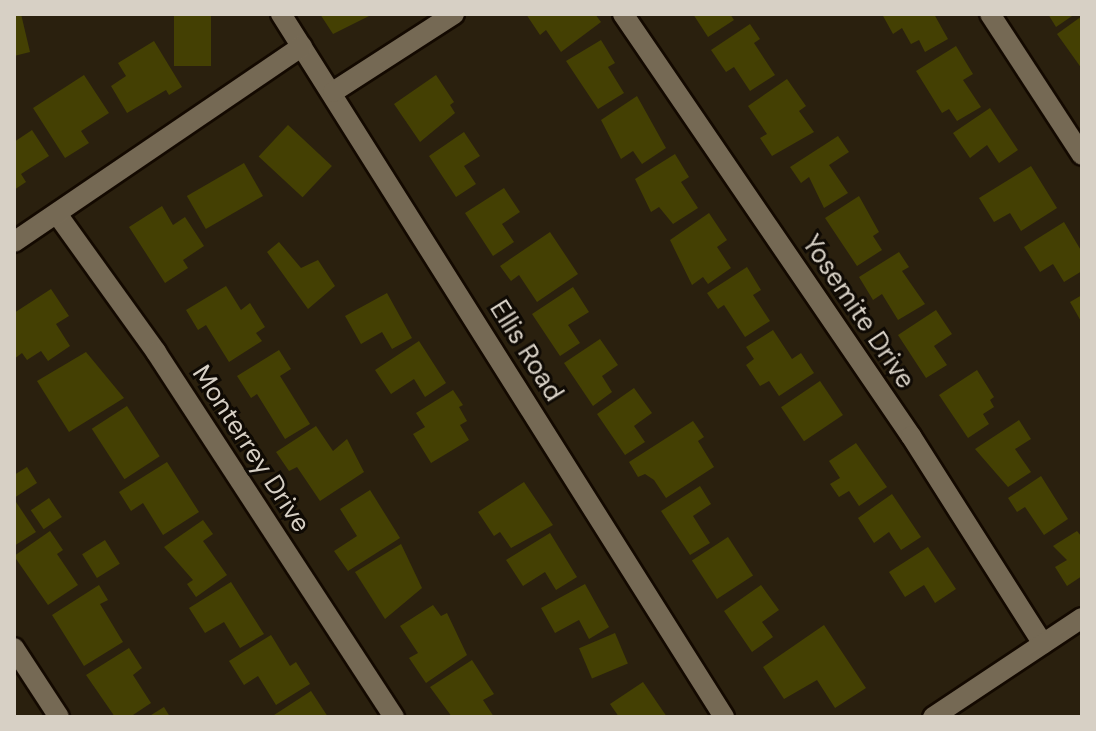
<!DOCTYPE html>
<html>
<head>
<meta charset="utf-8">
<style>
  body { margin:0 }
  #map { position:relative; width:1096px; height:731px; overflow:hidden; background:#2a200e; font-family:"DM Sans",sans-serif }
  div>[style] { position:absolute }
  .building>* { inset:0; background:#444003; transform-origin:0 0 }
  .roads { filter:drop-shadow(2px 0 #130900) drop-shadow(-2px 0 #130900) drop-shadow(0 2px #130900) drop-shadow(0 -2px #130900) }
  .street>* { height:20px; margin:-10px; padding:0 10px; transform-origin:10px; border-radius:10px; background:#756954 }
  .secondary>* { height:20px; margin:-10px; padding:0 10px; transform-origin:10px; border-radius:10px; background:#756954 }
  span { translate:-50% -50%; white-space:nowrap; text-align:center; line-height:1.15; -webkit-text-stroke:6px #0f0a04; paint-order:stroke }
  .street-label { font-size:26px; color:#d7d0c5 }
  .frame { position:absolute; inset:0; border:16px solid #d7d0c5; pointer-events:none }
</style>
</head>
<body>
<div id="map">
  <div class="building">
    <i style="clip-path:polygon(14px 14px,21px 14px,30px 52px,14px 56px)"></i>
    <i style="left:174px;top:14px;width:37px;height:52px"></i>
    <i style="clip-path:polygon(320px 14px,373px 14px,333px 34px)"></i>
    <i style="clip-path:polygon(526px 14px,595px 14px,601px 22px,561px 52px,546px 30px,540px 35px)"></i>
    <i style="clip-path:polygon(693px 14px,730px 14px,734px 20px,708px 37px)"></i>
    <i style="clip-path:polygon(882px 14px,934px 14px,948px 39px,925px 52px,919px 40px,911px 44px,902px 28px,893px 34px)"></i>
    <i style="clip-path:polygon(1048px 14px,1075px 14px,1056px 27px)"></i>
    <i style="clip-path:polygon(1082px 16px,1082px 69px,1057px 34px)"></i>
    <i style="clip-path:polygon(750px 24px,760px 39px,754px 43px,775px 75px,750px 91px,734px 67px,726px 72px,711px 50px)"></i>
    <i style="clip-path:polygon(601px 40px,615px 63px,608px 67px,624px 93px,598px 109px,566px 61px)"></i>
    <i style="clip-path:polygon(154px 41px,182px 87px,169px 95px,166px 90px,127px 113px,111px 86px,126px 76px,118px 63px)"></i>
    <i style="clip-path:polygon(956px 46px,973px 74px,963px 80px,981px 107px,957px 121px,949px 109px,942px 113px,916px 71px)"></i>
    <i style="clip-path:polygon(84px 75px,109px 113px,81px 131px,89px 143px,65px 158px,33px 108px)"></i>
    <i style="clip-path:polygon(436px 75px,454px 102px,450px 105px,455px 113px,420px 142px,394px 104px)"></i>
    <i style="clip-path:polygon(787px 79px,806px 106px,799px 111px,814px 132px,772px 156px,760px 138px,767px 134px,748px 106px)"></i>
    <i style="clip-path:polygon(637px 96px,666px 148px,642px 164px,633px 151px,621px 159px,601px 120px)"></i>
    <i style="clip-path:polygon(990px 108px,1018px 150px,999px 163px,987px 145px,970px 158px,953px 133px)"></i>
    <i style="left:288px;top:125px;width:60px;height:43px;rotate:43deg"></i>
    <i style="clip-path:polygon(32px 130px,49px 156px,21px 174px,26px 182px,14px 190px,14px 142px)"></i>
    <i style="clip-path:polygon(464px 132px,480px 156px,464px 166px,476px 184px,456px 197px,429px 156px)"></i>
    <i style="clip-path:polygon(838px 136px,849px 152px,829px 165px,848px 193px,824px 208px,809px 177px,801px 183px,790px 167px)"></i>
    <i style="clip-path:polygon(675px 154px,689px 177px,681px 182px,698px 208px,673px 224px,659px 207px,651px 212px,635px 179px)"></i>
    <i style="left:244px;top:163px;width:38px;height:66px;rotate:60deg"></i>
    <i style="clip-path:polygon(1031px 166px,1057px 208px,1021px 231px,1010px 213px,994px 222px,979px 198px)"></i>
    <i style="clip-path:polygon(504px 188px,520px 212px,502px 224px,514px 242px,493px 256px,465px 213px)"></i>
    <i style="clip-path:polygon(859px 196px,879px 232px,873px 236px,882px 250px,857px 266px,825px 218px)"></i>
    <i style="clip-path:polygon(162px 206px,173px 225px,185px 217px,204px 246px,183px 260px,188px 268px,165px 283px,129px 227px)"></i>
    <i style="clip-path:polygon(709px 213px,727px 240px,717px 247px,731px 268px,708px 284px,703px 277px,692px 285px,670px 240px)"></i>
    <i style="clip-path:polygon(1064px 222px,1082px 252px,1082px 271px,1064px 282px,1053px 264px,1040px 272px,1024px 247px)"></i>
    <i style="clip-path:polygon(550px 232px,578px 274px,537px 302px,519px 275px,511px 281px,500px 266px)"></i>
    <i style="clip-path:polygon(279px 242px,301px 268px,318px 260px,335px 286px,308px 309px,267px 252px)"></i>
    <i style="clip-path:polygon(899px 252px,909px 267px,902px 271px,925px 304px,898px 320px,882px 294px,873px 300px,859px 277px)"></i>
    <i style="clip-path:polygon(747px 267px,761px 290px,753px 295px,770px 321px,745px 337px,724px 305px,718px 309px,707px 293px)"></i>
    <i style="clip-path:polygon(226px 286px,241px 310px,250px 303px,265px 327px,256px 333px,262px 341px,229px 362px,206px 325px,198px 330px,186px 310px)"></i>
    <i style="clip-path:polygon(573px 287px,589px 312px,568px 325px,580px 343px,560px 356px,532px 314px)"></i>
    <i style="clip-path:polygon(51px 289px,69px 316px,56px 324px,70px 346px,48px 361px,41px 351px,27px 360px,22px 353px,14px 359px,14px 313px)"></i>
    <i style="clip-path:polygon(387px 293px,412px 338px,392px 349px,382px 332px,361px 344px,345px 316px)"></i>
    <i style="clip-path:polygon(1082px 295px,1082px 323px,1070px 302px)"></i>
    <i style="clip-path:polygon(936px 310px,952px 334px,934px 346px,947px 365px,926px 378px,898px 335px)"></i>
    <i style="clip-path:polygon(773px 330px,792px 359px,801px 353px,814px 373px,779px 396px,769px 381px,760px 386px,746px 365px,754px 359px,746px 347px)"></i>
    <i style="clip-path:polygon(600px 339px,618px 365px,602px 376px,612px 392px,593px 406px,564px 363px)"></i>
    <i style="clip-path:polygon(419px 341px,446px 383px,425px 397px,414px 379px,391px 394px,375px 370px)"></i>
    <i style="clip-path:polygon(279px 350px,291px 369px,280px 376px,310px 424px,285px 439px,257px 394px,251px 398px,237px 376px)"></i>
    <i style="clip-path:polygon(86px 352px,124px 398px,69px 432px,37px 381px)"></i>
    <i style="clip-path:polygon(977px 370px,994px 397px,990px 400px,994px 407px,983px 414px,989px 424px,968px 438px,939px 395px)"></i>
    <i style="left:820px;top:381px;width:41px;height:47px;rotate:56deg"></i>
    <i style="clip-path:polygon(634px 388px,652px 413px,634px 426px,645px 442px,625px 455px,597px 414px)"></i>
    <i style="clip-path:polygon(453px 390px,463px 405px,459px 407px,467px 421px,460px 425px,469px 440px,431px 463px,413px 434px,425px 427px,416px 413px)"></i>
    <i style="left:127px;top:406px;width:60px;height:42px;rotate:57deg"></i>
    <i style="clip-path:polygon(1019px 420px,1031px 439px,1015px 449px,1031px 472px,1008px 487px,975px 449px)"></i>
    <i style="clip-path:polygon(693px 421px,704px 437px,698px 441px,714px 467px,666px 498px,654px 480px,645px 474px,638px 477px,629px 462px)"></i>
    <i style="clip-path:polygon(316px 426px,333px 451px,347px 439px,364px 472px,320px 501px,297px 467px,289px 471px,276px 452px)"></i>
    <i style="clip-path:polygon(856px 443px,887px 487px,859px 506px,849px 491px,839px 497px,830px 484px,840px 478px,829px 461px)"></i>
    <i style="clip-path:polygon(167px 462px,199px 512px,163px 535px,143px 503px,131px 511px,119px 492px)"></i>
    <i style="clip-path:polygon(27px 467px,37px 483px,14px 498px,14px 475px)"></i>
    <i style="clip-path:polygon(1041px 476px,1068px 519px,1044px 535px,1025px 507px,1017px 512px,1008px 498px)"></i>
    <i style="clip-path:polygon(524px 482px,553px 525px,511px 548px,500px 532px,494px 536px,478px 512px)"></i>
    <i style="clip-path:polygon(700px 486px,711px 504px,693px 516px,710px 543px,690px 555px,661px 511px)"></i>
    <i style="clip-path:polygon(370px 490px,400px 538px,348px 571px,334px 551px,357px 536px,340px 509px)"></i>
    <i style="clip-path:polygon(892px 494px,921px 537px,901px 550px,889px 532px,874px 543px,858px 518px)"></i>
    <i style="left:49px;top:498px;width:23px;height:22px;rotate:56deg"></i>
    <i style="clip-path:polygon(14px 499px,36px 532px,14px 546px)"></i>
    <i style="clip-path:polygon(203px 520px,213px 534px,203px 541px,227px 575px,196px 597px,187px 584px,193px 580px,164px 547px)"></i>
    <i style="clip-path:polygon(50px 531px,63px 550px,57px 554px,78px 585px,48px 605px,14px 556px)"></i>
    <i style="clip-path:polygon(1077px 531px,1082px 537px,1082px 576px,1067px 586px,1055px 567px,1067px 560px,1053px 546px)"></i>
    <i style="clip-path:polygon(550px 533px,577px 577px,556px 590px,545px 572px,523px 586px,506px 560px)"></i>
    <i style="left:728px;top:537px;width:46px;height:43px;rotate:57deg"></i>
    <i style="left:105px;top:540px;width:28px;height:27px;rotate:58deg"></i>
    <i style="clip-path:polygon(401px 544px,422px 588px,385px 619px,355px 572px)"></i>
    <i style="clip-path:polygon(928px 547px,956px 589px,935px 603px,924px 585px,905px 597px,889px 572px)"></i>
    <i style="clip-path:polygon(231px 582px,264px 634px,240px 648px,224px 622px,205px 633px,189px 608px)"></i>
    <i style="clip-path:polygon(585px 584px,609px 627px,589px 639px,579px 620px,555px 633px,541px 608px)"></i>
    <i style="clip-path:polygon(99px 585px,108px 600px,100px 604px,123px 642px,84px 666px,52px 615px)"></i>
    <i style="clip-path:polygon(761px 585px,779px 610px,762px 622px,773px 637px,752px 652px,724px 611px)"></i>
    <i style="clip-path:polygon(433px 605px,441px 616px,447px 613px,467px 655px,426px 683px,409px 658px,418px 653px,400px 626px)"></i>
    <i style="clip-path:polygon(824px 625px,866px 688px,835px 708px,817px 680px,784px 699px,763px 667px)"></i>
    <i style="left:615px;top:633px;width:33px;height:39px;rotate:67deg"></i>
    <i style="clip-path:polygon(271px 635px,290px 666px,296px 662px,310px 684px,276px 705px,258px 676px,244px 685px,229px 661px)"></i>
    <i style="clip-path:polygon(129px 648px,142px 668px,133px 675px,151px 703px,130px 717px,115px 717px,86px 675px)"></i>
    <i style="clip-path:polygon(472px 660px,494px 694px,483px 700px,494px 717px,452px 717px,430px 687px)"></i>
    <i style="clip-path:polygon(643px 682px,667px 717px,619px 717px,610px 704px)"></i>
    <i style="clip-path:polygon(311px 691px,328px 717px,271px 717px)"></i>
    <i style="clip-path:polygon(164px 707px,170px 717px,148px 717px)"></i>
  </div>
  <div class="roads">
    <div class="street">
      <i style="left:281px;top:14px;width:831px;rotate:57.78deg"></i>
      <i style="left:623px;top:14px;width:511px;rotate:55.69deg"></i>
      <i style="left:911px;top:436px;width:246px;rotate:57.6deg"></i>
      <i style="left:990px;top:14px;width:168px;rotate:56.9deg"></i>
      <i style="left:333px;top:92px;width:144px;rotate:-32.8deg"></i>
      <i style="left:57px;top:214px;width:170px;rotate:54.3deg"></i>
      <i style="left:156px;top:352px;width:436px;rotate:56.9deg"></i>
      <i style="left:14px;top:242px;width:348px;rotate:-34.2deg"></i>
      <i style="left:14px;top:648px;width:82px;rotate:56.9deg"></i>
    </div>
    <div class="secondary">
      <i style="left:933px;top:717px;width:179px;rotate:-33.6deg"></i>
    </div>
  </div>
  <div class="street-label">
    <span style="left:858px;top:312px;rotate:56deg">Yosemite Drive</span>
    <span style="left:526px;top:351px;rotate:58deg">Ellis Road</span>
    <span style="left:251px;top:449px;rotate:57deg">Monterrey Drive</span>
  </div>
  <div class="frame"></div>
</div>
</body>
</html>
